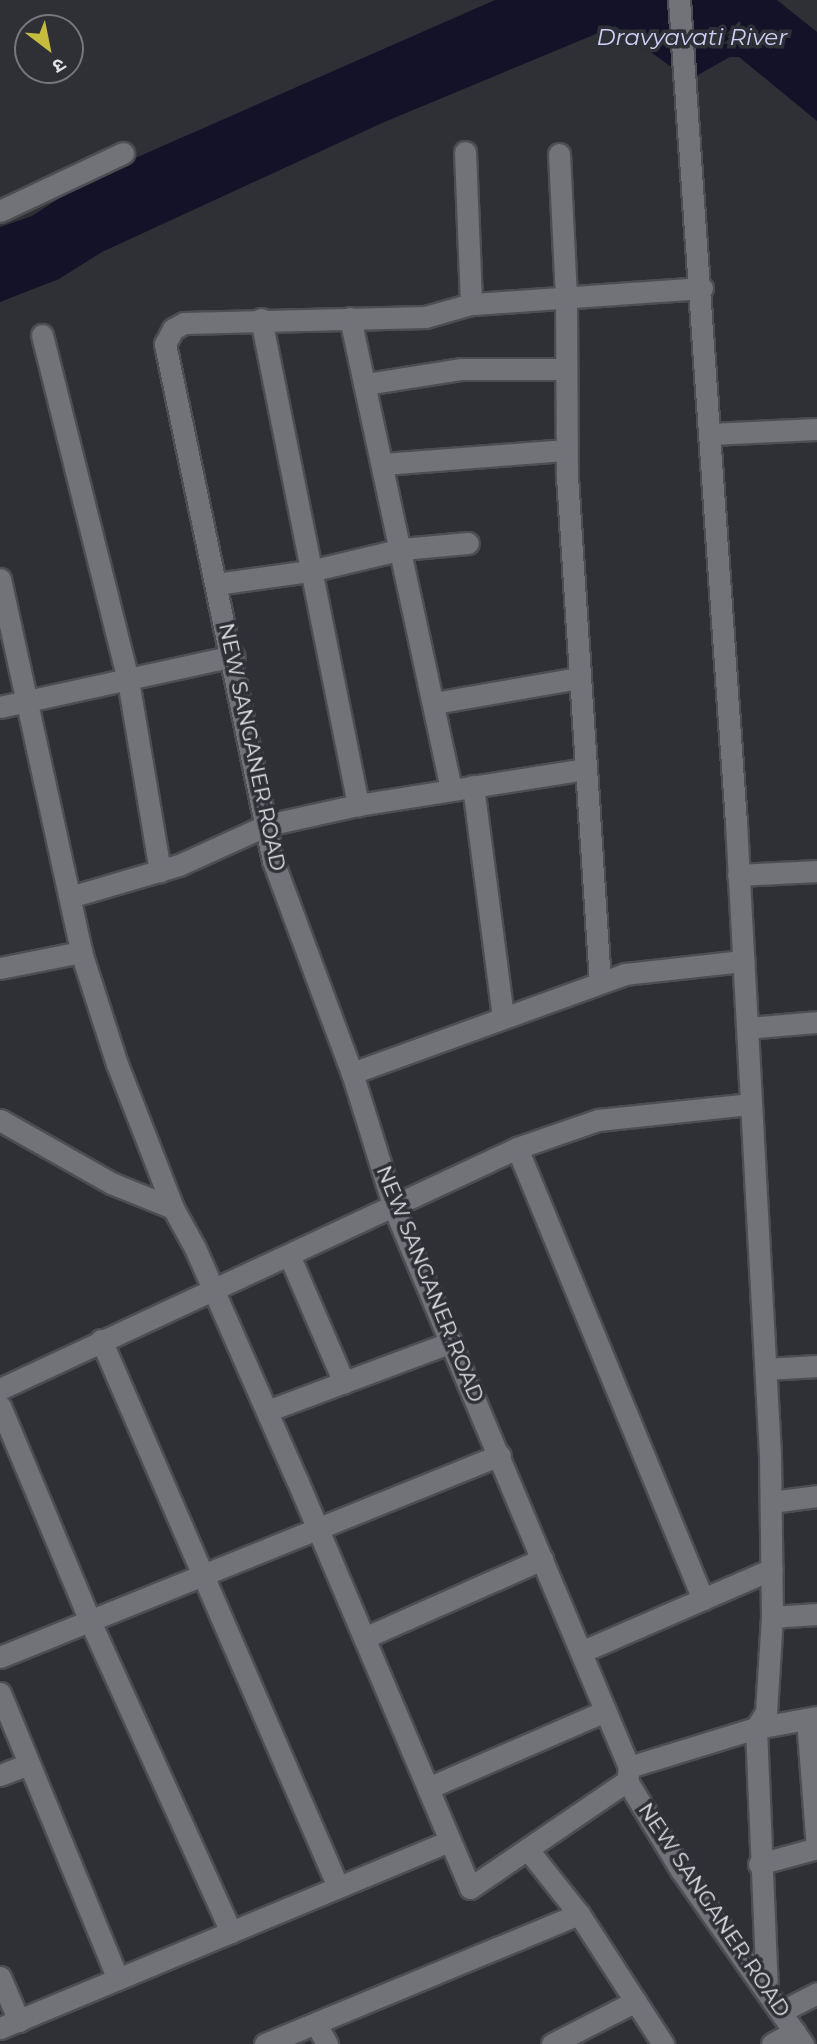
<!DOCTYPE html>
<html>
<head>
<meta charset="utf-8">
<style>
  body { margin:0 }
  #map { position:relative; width:817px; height:2044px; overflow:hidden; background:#2f3036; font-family:Montserrat,"Noto Sans Devanagari",sans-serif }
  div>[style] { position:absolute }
  .water>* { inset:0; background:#141229 }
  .roads { filter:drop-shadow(2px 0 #4d4d52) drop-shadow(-2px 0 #4d4d52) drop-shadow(0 2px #4d4d52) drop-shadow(0 -2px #4d4d52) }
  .minor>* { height:21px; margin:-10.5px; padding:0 10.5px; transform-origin:10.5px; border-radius:10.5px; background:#727279 }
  span { translate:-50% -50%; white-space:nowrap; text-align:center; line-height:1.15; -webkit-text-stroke:7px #2f3036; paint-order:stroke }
  .street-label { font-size:21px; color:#e2e2e6 }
  .water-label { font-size:23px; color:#cfcffa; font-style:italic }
  .north { position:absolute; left:14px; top:14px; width:70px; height:70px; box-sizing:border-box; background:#2f3036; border:2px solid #77777c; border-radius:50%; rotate:148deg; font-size:19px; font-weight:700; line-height:28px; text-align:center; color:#e2e2e6 }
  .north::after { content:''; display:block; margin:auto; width:24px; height:32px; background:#c5bc3d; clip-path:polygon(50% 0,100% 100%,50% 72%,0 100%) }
</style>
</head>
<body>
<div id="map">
  <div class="water">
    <i style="clip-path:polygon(495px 0,777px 0,817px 32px,817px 121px,739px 57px,730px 57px,689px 80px,615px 26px,382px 123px,102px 252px,59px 279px,0 302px,0 227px,32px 216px,92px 177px)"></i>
  </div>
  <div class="roads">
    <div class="minor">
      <i style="left:465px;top:152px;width:152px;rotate:87.7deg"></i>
      <i style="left:559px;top:154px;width:143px;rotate:87.2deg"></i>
      <i style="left:566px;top:297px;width:179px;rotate:89.7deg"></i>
      <i style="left:567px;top:476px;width:507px;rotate:86.27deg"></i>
      <i style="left:0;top:211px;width:136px;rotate:-25.2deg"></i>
      <i style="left:702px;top:288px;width:232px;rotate:176deg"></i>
      <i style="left:471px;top:304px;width:48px;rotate:164.2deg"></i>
      <i style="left:425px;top:317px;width:241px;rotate:178.6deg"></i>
      <i style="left:184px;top:323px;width:13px;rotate:151deg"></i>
      <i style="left:173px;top:329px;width:17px;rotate:118deg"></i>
      <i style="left:165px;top:344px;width:528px;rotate:78.2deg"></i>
      <i style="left:273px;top:861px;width:226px;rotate:69.6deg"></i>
      <i style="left:352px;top:1073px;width:141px;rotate:72.7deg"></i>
      <i style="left:394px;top:1208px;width:606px;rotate:67.2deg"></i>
      <i style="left:629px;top:1767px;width:14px;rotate:98deg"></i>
      <i style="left:627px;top:1781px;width:104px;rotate:58.8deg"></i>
      <i style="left:681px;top:1870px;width:213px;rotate:55deg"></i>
      <i style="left:350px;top:318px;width:482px;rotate:77.9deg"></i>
      <i style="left:261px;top:319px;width:496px;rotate:78.7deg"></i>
      <i style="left:42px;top:335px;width:356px;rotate:76deg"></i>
      <i style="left:128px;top:680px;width:194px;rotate:80.5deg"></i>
      <i style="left:366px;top:384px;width:97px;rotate:-8.9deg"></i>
      <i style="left:462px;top:369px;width:102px"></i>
      <i style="left:710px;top:434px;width:107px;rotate:-2.7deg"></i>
      <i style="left:384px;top:464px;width:183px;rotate:-4.4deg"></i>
      <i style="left:0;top:579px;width:382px;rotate:77.7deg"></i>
      <i style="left:81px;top:952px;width:118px;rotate:72.2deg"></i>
      <i style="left:117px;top:1064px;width:155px;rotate:68.7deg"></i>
      <i style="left:173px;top:1208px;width:46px;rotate:61.2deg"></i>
      <i style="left:195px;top:1248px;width:253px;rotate:66.3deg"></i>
      <i style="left:297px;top:1480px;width:443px;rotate:67deg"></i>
      <i style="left:470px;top:1888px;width:190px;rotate:-34.3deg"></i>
      <i style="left:216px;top:584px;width:95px;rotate:-7.9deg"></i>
      <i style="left:310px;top:571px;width:95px;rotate:-13.4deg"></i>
      <i style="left:402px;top:549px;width:66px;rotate:-5.2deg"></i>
      <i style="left:434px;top:703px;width:147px;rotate:-9.8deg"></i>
      <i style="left:0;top:707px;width:239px;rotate:-12.3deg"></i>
      <i style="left:473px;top:786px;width:233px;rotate:82.6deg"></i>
      <i style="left:738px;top:875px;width:79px;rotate:-2.9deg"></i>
      <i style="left:70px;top:897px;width:114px;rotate:-16.4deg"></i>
      <i style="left:179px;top:865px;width:97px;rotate:-24.4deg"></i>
      <i style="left:267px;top:825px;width:93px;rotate:-12.4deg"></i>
      <i style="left:358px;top:805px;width:230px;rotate:-9deg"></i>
      <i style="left:0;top:968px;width:83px;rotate:-11.2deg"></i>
      <i style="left:747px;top:1028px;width:70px;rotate:-4.9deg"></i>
      <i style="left:352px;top:1073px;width:290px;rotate:-19.9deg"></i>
      <i style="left:625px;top:974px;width:119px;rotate:-6.3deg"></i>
      <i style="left:0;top:1120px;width:128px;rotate:29.6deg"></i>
      <i style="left:111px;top:1183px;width:67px;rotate:22deg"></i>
      <i style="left:517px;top:1148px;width:488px;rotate:67.6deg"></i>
      <i style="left:289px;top:1255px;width:139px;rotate:66.7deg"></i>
      <i style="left:101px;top:1340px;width:596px;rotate:66.57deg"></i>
      <i style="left:766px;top:1369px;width:51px;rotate:-3.4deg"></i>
      <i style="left:0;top:1389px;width:570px;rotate:-24.99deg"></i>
      <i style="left:517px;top:1148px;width:86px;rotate:-19.1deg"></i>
      <i style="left:598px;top:1120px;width:154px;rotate:-6deg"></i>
      <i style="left:0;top:1406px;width:231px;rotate:67.3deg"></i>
      <i style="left:89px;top:1619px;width:344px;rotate:65.6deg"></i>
      <i style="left:267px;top:1411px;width:197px;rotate:-20.5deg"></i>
      <i style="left:771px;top:1502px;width:46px;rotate:-7.4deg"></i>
      <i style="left:772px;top:1617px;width:45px;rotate:-3.8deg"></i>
      <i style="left:364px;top:1638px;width:195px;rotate:-23.9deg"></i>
      <i style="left:581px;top:1652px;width:208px;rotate:-23.5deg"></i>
      <i style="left:0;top:1657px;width:539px;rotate:-22deg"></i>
      <i style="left:0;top:1693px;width:309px;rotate:67.6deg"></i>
      <i style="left:807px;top:1719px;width:129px;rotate:85.6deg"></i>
      <i style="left:629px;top:1767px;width:133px;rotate:-17.1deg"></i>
      <i style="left:756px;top:1728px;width:19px;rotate:-58deg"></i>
      <i style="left:766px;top:1712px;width:95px;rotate:-86.4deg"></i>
      <i style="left:772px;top:1617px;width:162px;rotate:-90.7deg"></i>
      <i style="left:770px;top:1455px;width:633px;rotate:-93.08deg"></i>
      <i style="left:736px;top:823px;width:825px;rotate:-93.96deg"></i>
      <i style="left:0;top:1775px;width:31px;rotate:-21deg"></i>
      <i style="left:428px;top:1788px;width:191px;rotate:-23.5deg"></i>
      <i style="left:529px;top:1851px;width:80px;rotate:51.6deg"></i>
      <i style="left:579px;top:1914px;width:155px;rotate:57.1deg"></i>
      <i style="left:759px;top:1864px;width:60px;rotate:-15.4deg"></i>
      <i style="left:0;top:1977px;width:48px;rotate:66.6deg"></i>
      <i style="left:767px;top:1991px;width:263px;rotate:-92.4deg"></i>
      <i style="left:756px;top:1728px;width:62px;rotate:-10.2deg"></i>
      <i style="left:782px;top:2011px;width:39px;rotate:-27deg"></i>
      <i style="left:316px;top:2024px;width:23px;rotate:61deg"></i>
      <i style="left:0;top:2028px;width:487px;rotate:-22.6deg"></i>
      <i style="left:265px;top:2044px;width:340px;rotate:-22.5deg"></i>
      <i style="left:552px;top:2044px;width:94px;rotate:-27.1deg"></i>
      <i style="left:772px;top:2044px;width:26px;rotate:-29deg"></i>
    </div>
  </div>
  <div class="street-label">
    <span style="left:252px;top:747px;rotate:78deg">NEW SANGANER ROAD</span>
    <span style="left:430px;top:1284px;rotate:68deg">NEW SANGANER ROAD</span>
    <span style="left:714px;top:1910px;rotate:56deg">NEW SANGANER ROAD</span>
  </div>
  <div class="water-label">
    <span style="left:692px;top:37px">Dravyavati River</span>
  </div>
  <div class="north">उ</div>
</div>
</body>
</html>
